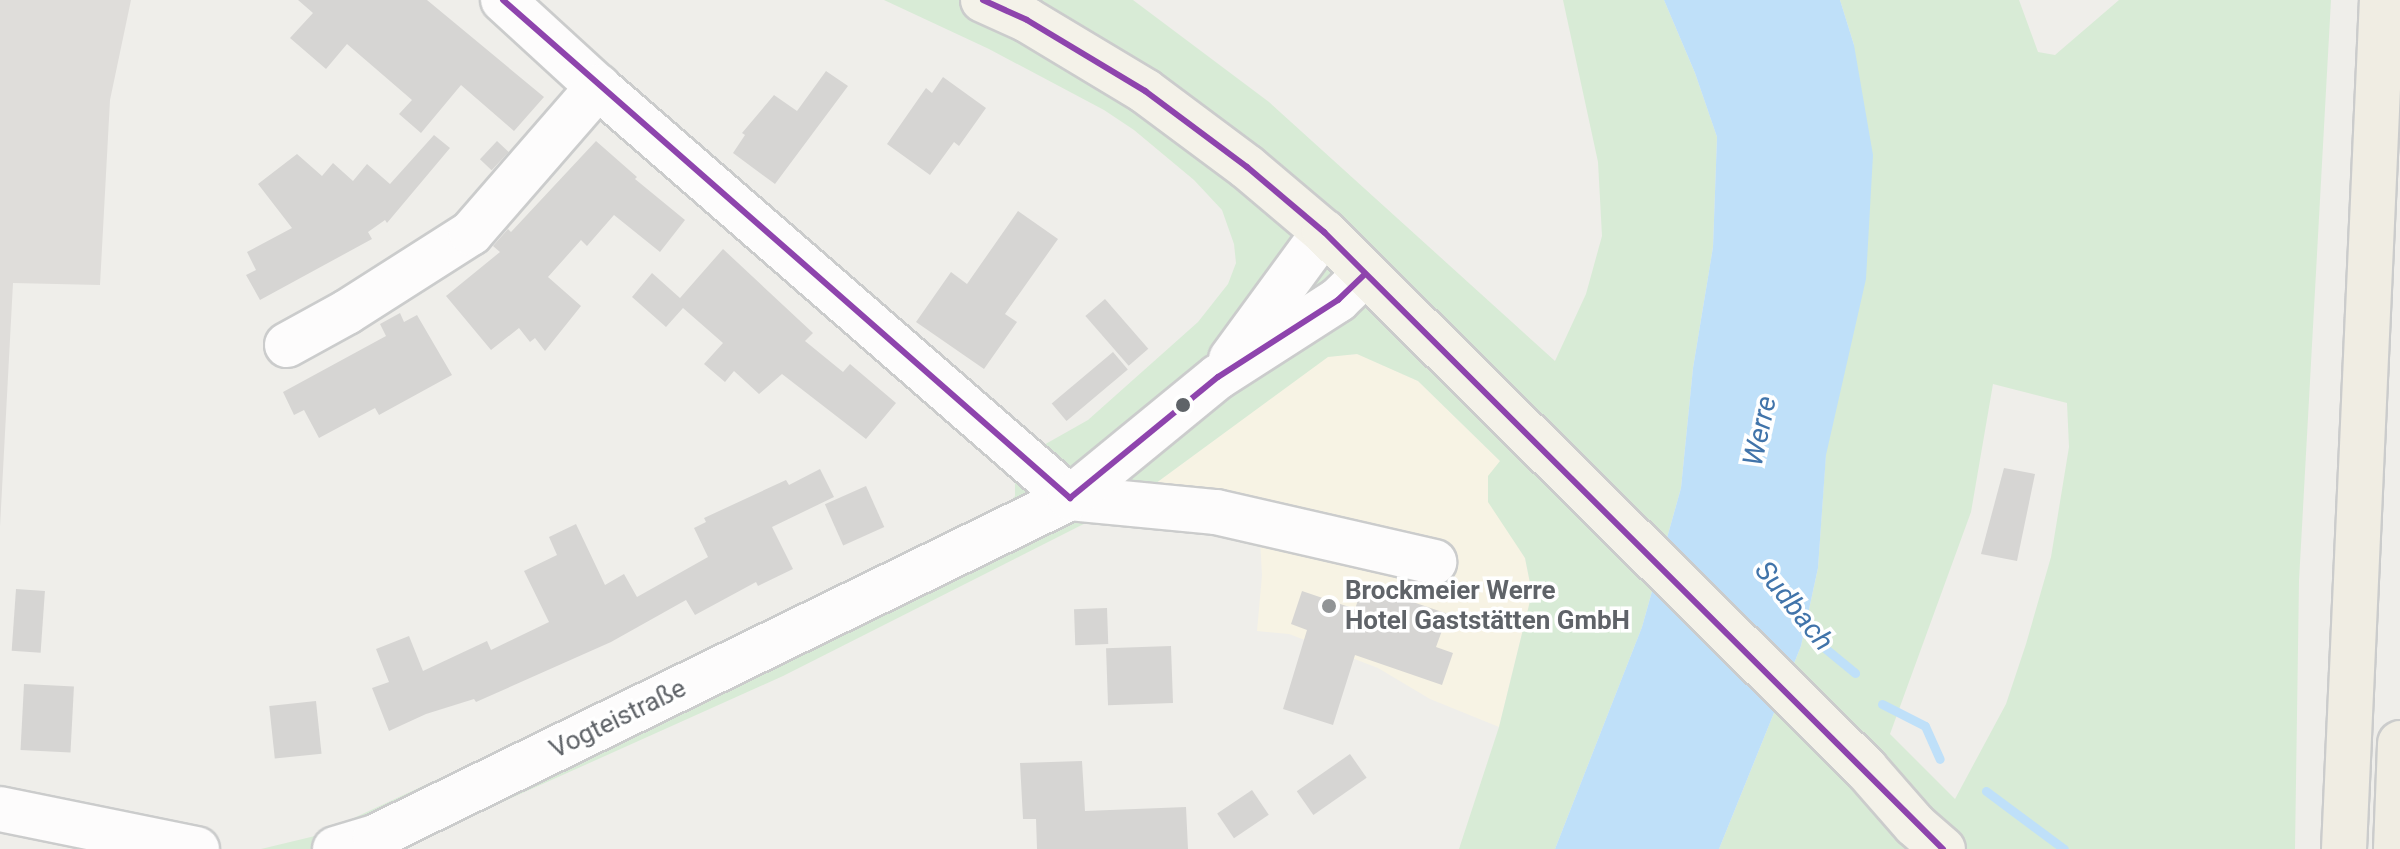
<!DOCTYPE html>
<html>
<head>
<meta charset="utf-8">
<style>
  body { margin:0 }
  #map { position:relative; width:2400px; height:849px; overflow:hidden; background:#efeeea; font-family:Roboto,sans-serif }
  div>[style] { position:absolute }
  .commercial>* { inset:0; background:#f7f3e4 }
  .industrial>* { inset:0; background:#dfddda }
  .green>* { inset:0; background:#d8ebd6 }
  .water>* { inset:0; background:#bfe0f9 }
  .stream>* { height:9px; margin:-4.5px; padding:0 4.5px; transform-origin:4.5px; border-radius:4.5px; background:#bfe0f9 }
  .building>* { inset:0; background:#d6d5d3; transform-origin:0 0 }
  .roads { filter:drop-shadow(2px 0 #cbcccc) drop-shadow(-2px 0 #cbcccc) drop-shadow(0 2px #cbcccc) drop-shadow(0 -2px #cbcccc) }
  .minor>* { height:44px; margin:-22px; padding:0 22px; transform-origin:22px; border-radius:22px; background:#fdfcfc }
  .major>* { height:44px; margin:-22px; padding:0 22px; transform-origin:22px; border-radius:22px; background:#f4f2e9 }
  .highway>* { height:44px; margin:-22px; padding:0 22px; transform-origin:22px; border-radius:22px; background:#f0ede3 }
  .bus-1>* { height:6px; margin:-3px; padding:0 3px; transform-origin:3px; border-radius:3px; background:#8e44ad }
  .dots>* { width:22px; height:22px; translate:-50% -50%; box-sizing:border-box; border:4px solid #fff; border-radius:50% }
  span { translate:-50% -50%; white-space:nowrap; text-align:center; line-height:1.15; -webkit-text-stroke:7px #fff; paint-order:stroke }
  .poi-label { font-size:26px; color:#5f6368; font-weight:700 }
  .left { translate:0 -50%; text-align:left }
  .street-label { font-size:26px; color:#5f6368 }
  .water-label { font-size:28px; color:#4174aa; font-style:italic }
</style>
</head>
<body>
<div id="map">
  <div class="commercial">
    <i style="clip-path:polygon(1358px 354px,1418px 381px,1500px 461px,1510px 532px,1525px 558px,1532px 593px,1499px 727px,1430px 699px,1378px 668px,1289px 634px,1257px 631px,1262px 575px,1260px 540px,1137px 497px,1328px 356px)"></i>
  </div>
  <div class="industrial">
    <i style="clip-path:polygon(0 0,131px 0,110px 100px,100px 285px,13px 283px,0 527px)"></i>
  </div>
  <div class="green">
    <i style="clip-path:polygon(884px 0,1133px 0,1269px 102px,1555px 361px,1586px 294px,1602px 236px,1598px 162px,1563px 0,1664px 0,1695px 73px,1717px 137px,1713px 247px,1693px 368px,1681px 488px,1642px 627px,1555px 849px,1459px 849px,1499px 727px,1532px 593px,1525px 558px,1488px 502px,1488px 476px,1500px 461px,1418px 381px,1357px 354px,1328px 357px,1137px 497px,783px 676px,398px 849px,261px 849px,315px 836px,766px 627px,1006px 506px,1015px 496px,1015px 471px,1042px 446px,1088px 420px,1198px 322px,1228px 284px,1236px 263px,1234px 244px,1222px 210px,1194px 180px,1134px 130px,1104px 110px,989px 49px)"></i>
    <i style="clip-path:polygon(evenodd,1840px 0,2019px 0,2038px 52px,2055px 55px,2119px 0,2331px 0,2299px 581px,2295px 849px,1719px 849px,1801px 646px,1818px 568px,1854px 45px,1840px 0,1993px 384px,2067px 403px,2069px 447px,2051px 557px,2026px 644px,2006px 704px,1955px 799px,1890px 734px,1971px 512px,1993px 384px)"></i>
  </div>
  <div class="water">
    <i style="clip-path:polygon(1664px 0,1840px 0,1854px 45px,1873px 155px,1866px 279px,1826px 455px,1818px 568px,1801px 646px,1719px 849px,1555px 849px,1642px 627px,1681px 488px,1693px 368px,1713px 247px,1717px 137px,1695px 73px)"></i>
  </div>
  <div class="stream">
    <i style="left:1799px;top:612px;width:32px;rotate:60deg"></i>
    <i style="left:1815px;top:640px;width:52px;rotate:39.5deg"></i>
    <i style="left:1882px;top:704px;width:48px;rotate:27.1deg"></i>
    <i style="left:1925px;top:726px;width:36px;rotate:66deg"></i>
    <i style="left:1986px;top:791px;width:97px;rotate:36.6deg"></i>
  </div>
  <div class="building">
    <i style="clip-path:polygon(298px 0,427px 0,544px 97px,514px 131px,461px 85px,421px 133px,399px 114px,412px 100px,347px 44px,326px 69px,290px 38px,313px 13px)"></i>
    <i style="clip-path:polygon(826px 71px,848px 86px,775px 184px,733px 153px,745px 135px,742px 133px,774px 95px,797px 111px)"></i>
    <i style="clip-path:polygon(943px 77px,986px 108px,959px 146px,954px 142px,930px 175px,887px 144px,926px 88px,932px 93px)"></i>
    <i style="clip-path:polygon(434px 135px,450px 148px,387px 223px,385px 220px,368px 232px,372px 239px,260px 300px,246px 275px,256px 270px,247px 252px,292px 228px,258px 184px,297px 154px,322px 176px,333px 163px,353px 181px,367px 164px,390px 184px)"></i>
    <i style="left:497px;top:141px;width:16px;height:25px;rotate:43deg"></i>
    <i style="clip-path:polygon(596px 141px,637px 177px,635px 179px,685px 220px,660px 252px,614px 215px,587px 246px,581px 240px,548px 277px,581px 306px,545px 351px,535px 338px,530px 342px,519px 328px,491px 350px,446px 296px,500px 252px,493px 246px,508px 229px,511px 232px)"></i>
    <i style="clip-path:polygon(1018px 211px,1058px 239px,1005px 314px,1017px 322px,984px 369px,916px 322px,951px 272px,967px 284px)"></i>
    <i style="clip-path:polygon(723px 249px,813px 333px,805px 341px,843px 372px,850px 364px,896px 403px,866px 439px,782px 374px,759px 394px,734px 371px,725px 382px,704px 364px,723px 343px,683px 308px,666px 327px,632px 297px,652px 273px,680px 298px)"></i>
    <i style="left:1105px;top:299px;width:66px;height:26px;rotate:49deg"></i>
    <i style="clip-path:polygon(400px 313px,404px 322px,417px 315px,452px 375px,379px 415px,375px 408px,319px 438px,304px 410px,294px 415px,283px 392px,386px 336px,380px 324px)"></i>
    <i style="left:1113px;top:352px;width:23px;height:80px;rotate:50deg"></i>
    <i style="clip-path:polygon(2004px 468px,2035px 474px,2017px 561px,1981px 554px)"></i>
    <i style="clip-path:polygon(820px 469px,834px 497px,772px 527px,793px 569px,758px 586px,756px 582px,695px 615px,686px 600px,611px 642px,476px 702px,474px 699px,426px 714px,389px 731px,372px 688px,389px 682px,376px 649px,409px 636px,423px 671px,487px 641px,491px 650px,549px 622px,524px 571px,557px 555px,549px 537px,576px 524px,605px 585px,624px 574px,637px 597px,708px 557px,694px 528px,706px 522px,704px 518px,786px 480px,789px 485px)"></i>
    <i style="left:866px;top:486px;width:45px;height:45px;rotate:66deg"></i>
    <i style="clip-path:polygon(1363px 585px,1448px 614px,1436px 647px,1453px 653px,1442px 685px,1355px 655px,1333px 725px,1283px 709px,1307px 630px,1291px 624px,1302px 591px,1355px 609px)"></i>
    <i style="left:16px;top:589px;width:29px;height:62px;rotate:4deg"></i>
    <i style="left:1107px;top:608px;width:36px;height:33px;rotate:88deg"></i>
    <i style="left:1171px;top:646px;width:57px;height:65px;rotate:88deg"></i>
    <i style="left:24px;top:684px;width:50px;height:66px;rotate:3deg"></i>
    <i style="left:316px;top:701px;width:53px;height:47px;rotate:84deg"></i>
    <i style="left:1350px;top:754px;width:29px;height:65px;rotate:55deg"></i>
    <i style="clip-path:polygon(1082px 761px,1085px 811px,1186px 807px,1188px 849px,1037px 849px,1036px 819px,1023px 819px,1020px 763px)"></i>
    <i style="left:1252px;top:790px;width:30px;height:42px;rotate:56deg"></i>
  </div>
  <div class="roads">
    <div class="minor">
      <i style="left:503px;top:0;width:129px;rotate:42.5deg"></i>
      <i style="left:598px;top:87px;width:626px;rotate:41.05deg"></i>
      <i style="left:287px;top:345px;width:68px;rotate:-28.8deg"></i>
      <i style="left:347px;top:312px;width:147px;rotate:-32.5deg"></i>
      <i style="left:471px;top:233px;width:194px;rotate:-49deg"></i>
      <i style="left:1231px;top:359px;width:157px;rotate:-53.8deg"></i>
      <i style="left:1070px;top:498px;width:147px;rotate:5.5deg"></i>
      <i style="left:1216px;top:512px;width:224px;rotate:12.9deg"></i>
      <i style="left:0;top:809px;width:201px;rotate:11.5deg"></i>
      <i style="left:335px;top:849px;width:42px;rotate:-16.7deg"></i>
      <i style="left:375px;top:837px;width:773px;rotate:-26deg"></i>
      <i style="left:1070px;top:498px;width:191px;rotate:-39.3deg"></i>
      <i style="left:1218px;top:377px;width:143px;rotate:-32.7deg"></i>
      <i style="left:1338px;top:300px;width:37px;rotate:-44deg"></i>
    </div>
    <div class="major">
      <i style="left:983px;top:0;width:48px;rotate:24.4deg"></i>
      <i style="left:1027px;top:20px;width:138px;rotate:31deg"></i>
      <i style="left:1145px;top:91px;width:127px;rotate:36.7deg"></i>
      <i style="left:1247px;top:167px;width:101px;rotate:40.2deg"></i>
      <i style="left:1324px;top:232px;width:763px;rotate:44.73deg"></i>
      <i style="left:1866px;top:769px;width:74px;rotate:48.8deg"></i>
      <i style="left:1915px;top:825px;width:37px;rotate:41deg"></i>
    </div>
    <div class="highway">
      <i style="left:2344px;top:849px;width:850px;rotate:-87.44deg"></i>
      <i style="left:2396px;top:849px;width:106px;rotate:-87.8deg"></i>
    </div>
  </div>
  <div class="bus-1">
    <i style="left:503px;top:0;width:755px;rotate:41.29deg"></i>
    <i style="left:983px;top:0;width:48px;rotate:24.4deg"></i>
    <i style="left:1027px;top:20px;width:138px;rotate:31deg"></i>
    <i style="left:1145px;top:91px;width:127px;rotate:36.7deg"></i>
    <i style="left:1247px;top:167px;width:101px;rotate:40.2deg"></i>
    <i style="left:1324px;top:232px;width:874px;rotate:44.91deg"></i>
    <i style="left:1070px;top:498px;width:191px;rotate:-39.3deg"></i>
    <i style="left:1218px;top:377px;width:143px;rotate:-32.7deg"></i>
    <i style="left:1338px;top:300px;width:37px;rotate:-44deg"></i>
  </div>
  <div class="dots">
    <i style="left:1183px;top:405px;background:#5f6368"></i>
    <i style="left:1329px;top:606px;background:#919496"></i>
  </div>
  <div class="poi-label">
    <span class="left" style="left:1345px;top:606px">Brockmeier Werre<br>Hotel Gaststätten GmbH</span>
  </div>
  <div class="street-label">
    <span style="left:618px;top:719px;rotate:-26deg">Vogteistraße</span>
  </div>
  <div class="water-label">
    <span style="left:1760px;top:431px;rotate:-78deg">Werre</span>
    <span style="left:1794px;top:606px;rotate:51deg">Sudbach</span>
  </div>
</div>
</body>
</html>
